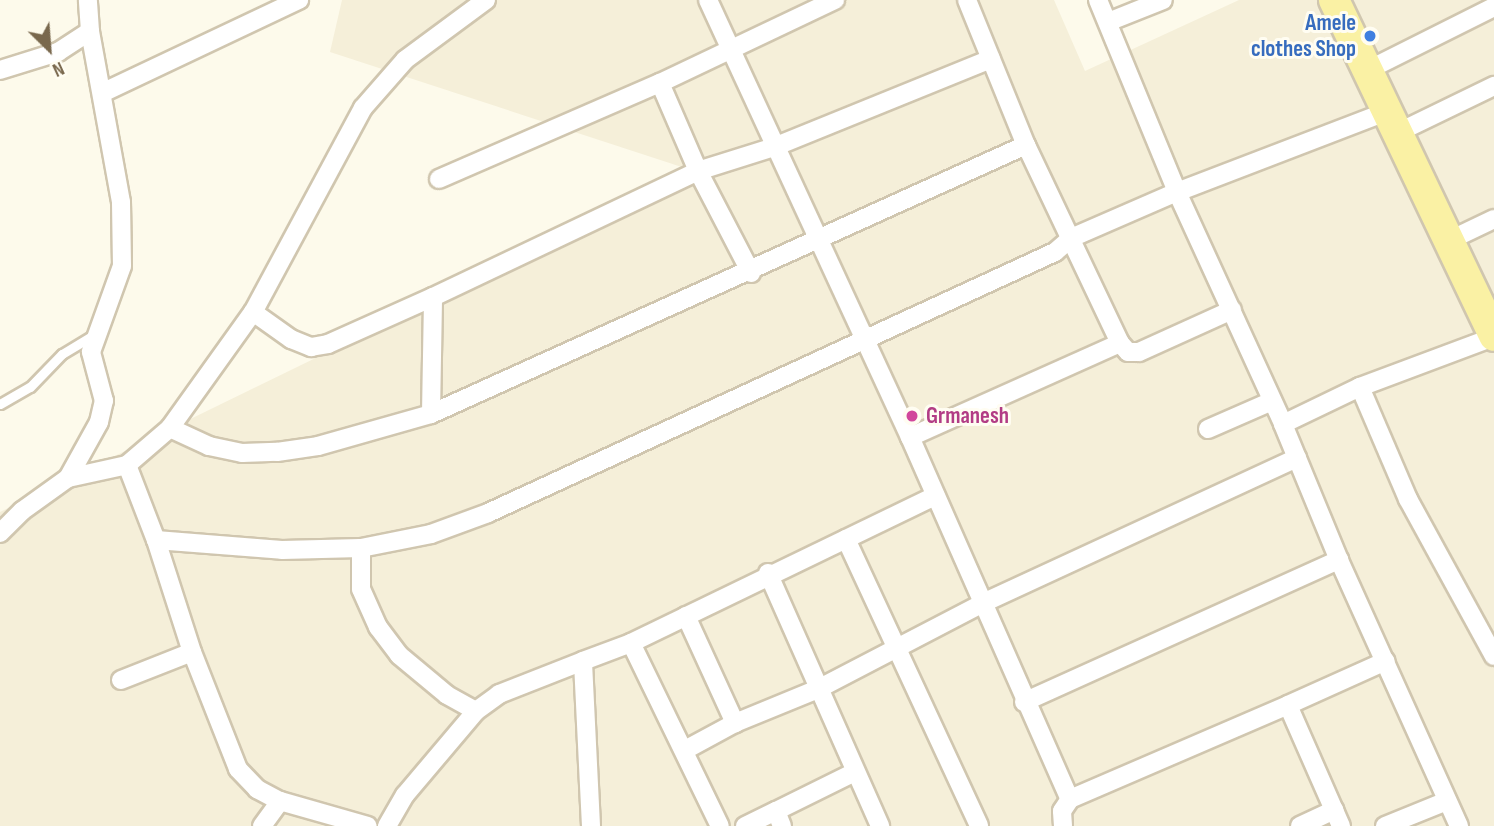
<!DOCTYPE html>
<html>
<head>
<meta charset="utf-8">
<style>
  body { margin:0 }
  #map { position:relative; width:1494px; height:826px; overflow:hidden; background:#fdfaeb; font-family:"Sofia Sans Condensed",sans-serif }
  div>[style] { position:absolute }
  .residential>* { inset:0; background:#f5efd9 }
  .roads { filter:drop-shadow(2px 0 #d0c6af) drop-shadow(-2px 0 #d0c6af) drop-shadow(0 2px #d0c6af) drop-shadow(0 -2px #d0c6af) }
  .lane>* { height:9px; margin:-4.5px; padding:0 4.5px; transform-origin:4.5px; border-radius:4.5px; background:#fff }
  .street>* { height:18px; margin:-9px; padding:0 9px; transform-origin:9px; border-radius:9px; background:#fff }
  .primary>* { height:30px; margin:-15px; padding:0 15px; transform-origin:15px; border-radius:15px; background:#faf1a4 }
  .dots>* { width:19px; height:19px; translate:-50% -50%; box-sizing:border-box; border:4px solid #fffdf2; border-radius:50% }
  span { translate:-50% -50%; white-space:nowrap; text-align:center; line-height:1.15; -webkit-text-stroke:6px #fffdf2; paint-order:stroke }
  .shop-label { font-size:23px; color:#366cbe; font-weight:700 }
  .right { translate:-100% -50%; text-align:right }
  .hotel-label { font-size:23px; color:#b23c85; font-weight:700 }
  .left { translate:0 -50%; text-align:left }
  .north { position:absolute; left:14px; top:14px; width:70px; height:70px; -webkit-text-stroke:5px #fffdf2; paint-order:stroke; rotate:155deg; font-size:19px; font-weight:700; line-height:28px; text-align:center; color:#79684d }
  .north::after { content:''; display:block; margin:auto; width:24px; height:32px; background:#79684d; clip-path:polygon(50% 0,100% 100%,50% 72%,0 100%) }
</style>
</head>
<body>
<div id="map">
  <div class="residential">
    <i style="clip-path:polygon(342px 0,1054px 0,1085px 71px,1239px 0,1494px 0,1494px 826px,0 826px,0 512px,697px 172px,330px 52px)"></i>
  </div>
  <div class="roads">
    <div class="lane">
      <i style="left:0;top:404px;width:34px;rotate:-30deg"></i>
      <i style="left:30px;top:387px;width:46px;rotate:-45.9deg"></i>
      <i style="left:62px;top:354px;width:39px;rotate:-31deg"></i>
    </div>
    <div class="street">
      <i style="left:486px;top:0;width:101px;rotate:143.5deg"></i>
      <i style="left:405px;top:60px;width:64px;rotate:131.2deg"></i>
      <i style="left:363px;top:108px;width:232px;rotate:118.3deg"></i>
      <i style="left:253px;top:312px;width:143px;rotate:125.6deg"></i>
      <i style="left:170px;top:428px;width:57px;rotate:139.3deg"></i>
      <i style="left:127px;top:465px;width:80px;rotate:68.9deg"></i>
      <i style="left:156px;top:540px;width:126px;rotate:4.5deg"></i>
      <i style="left:282px;top:550px;width:79px;rotate:-1.5deg"></i>
      <i style="left:361px;top:548px;width:71px;rotate:-11.3deg"></i>
      <i style="left:431px;top:534px;width:61px;rotate:-20.2deg"></i>
      <i style="left:488px;top:513px;width:624px;rotate:-24.72deg"></i>
      <i style="left:1055px;top:252px;width:21px;rotate:-41deg"></i>
      <i style="left:1071px;top:238px;width:116px;rotate:-23.5deg"></i>
      <i style="left:1177px;top:192px;width:226px;rotate:-21deg"></i>
      <i style="left:708px;top:0;width:481px;rotate:65.2deg"></i>
      <i style="left:910px;top:437px;width:396px;rotate:66.2deg"></i>
      <i style="left:1070px;top:799px;width:237px;rotate:-23.3deg"></i>
      <i style="left:967px;top:0;width:157px;rotate:67.9deg"></i>
      <i style="left:1026px;top:145px;width:219px;rotate:64.6deg"></i>
      <i style="left:1120px;top:343px;width:12px;rotate:48deg"></i>
      <i style="left:1128px;top:352px;width:11px"></i>
      <i style="left:1139px;top:352px;width:102px;rotate:-24.3deg"></i>
      <i style="left:1098px;top:0;width:208px;rotate:67.6deg"></i>
      <i style="left:1177px;top:192px;width:255px;rotate:65.4deg"></i>
      <i style="left:1108px;top:22px;width:59px;rotate:-21.8deg"></i>
      <i style="left:0;top:70px;width:61px;rotate:-17.2deg"></i>
      <i style="left:58px;top:52px;width:38px;rotate:-33deg"></i>
      <i style="left:90px;top:31px;width:31px;rotate:-94deg"></i>
      <i style="left:1368px;top:70px;width:141px;rotate:-26.6deg"></i>
      <i style="left:660px;top:83px;width:96px;rotate:66.6deg"></i>
      <i style="left:698px;top:171px;width:115px;rotate:62.5deg"></i>
      <i style="left:104px;top:92px;width:216px;rotate:-25.3deg"></i>
      <i style="left:1397px;top:133px;width:108px;rotate:-25.9deg"></i>
      <i style="left:439px;top:179px;width:241px;rotate:-23.5deg"></i>
      <i style="left:660px;top:83px;width:194px;rotate:-25.4deg"></i>
      <i style="left:1448px;top:241px;width:51px;rotate:-25.6deg"></i>
      <i style="left:253px;top:312px;width:47px;rotate:35.4deg"></i>
      <i style="left:291px;top:339px;width:22px;rotate:22deg"></i>
      <i style="left:311px;top:347px;width:17px;rotate:-10deg"></i>
      <i style="left:328px;top:344px;width:115px;rotate:-24.1deg"></i>
      <i style="left:1360px;top:387px;width:122px;rotate:66.8deg"></i>
      <i style="left:1408px;top:499px;width:179px;rotate:61.3deg"></i>
      <i style="left:431px;top:414px;width:117px;rotate:-89deg"></i>
      <i style="left:433px;top:297px;width:293px;rotate:-25.4deg"></i>
      <i style="left:698px;top:171px;width:80px;rotate:-17.5deg"></i>
      <i style="left:774px;top:147px;width:234px;rotate:-22.1deg"></i>
      <i style="left:170px;top:428px;width:43px;rotate:24.8deg"></i>
      <i style="left:209px;top:446px;width:34px;rotate:12deg"></i>
      <i style="left:242px;top:453px;width:35px;rotate:-2deg"></i>
      <i style="left:277px;top:452px;width:41px;rotate:-8.3deg"></i>
      <i style="left:318px;top:446px;width:117px;rotate:-15.8deg"></i>
      <i style="left:431px;top:414px;width:653px;rotate:-24.33deg"></i>
      <i style="left:1208px;top:429px;width:70px;rotate:-23.6deg"></i>
      <i style="left:910px;top:437px;width:230px;rotate:-24.1deg"></i>
      <i style="left:68px;top:478px;width:64px;rotate:-61deg"></i>
      <i style="left:99px;top:422px;width:22px;rotate:-77deg"></i>
      <i style="left:104px;top:401px;width:51px;rotate:-104.9deg"></i>
      <i style="left:91px;top:352px;width:91px;rotate:-70.2deg"></i>
      <i style="left:122px;top:266px;width:64px;rotate:-90.9deg"></i>
      <i style="left:121px;top:202px;width:174px;rotate:-100.3deg"></i>
      <i style="left:0;top:533px;width:31px;rotate:-45deg"></i>
      <i style="left:22px;top:511px;width:57px;rotate:-35.7deg"></i>
      <i style="left:68px;top:478px;width:60px;rotate:-12.4deg"></i>
      <i style="left:846px;top:539px;width:316px;rotate:65.1deg"></i>
      <i style="left:156px;top:540px;width:118px;rotate:72.2deg"></i>
      <i style="left:192px;top:652px;width:126px;rotate:68.5deg"></i>
      <i style="left:238px;top:769px;width:28px;rotate:46deg"></i>
      <i style="left:257px;top:789px;width:26px;rotate:28deg"></i>
      <i style="left:280px;top:801px;width:91px;rotate:15.9deg"></i>
      <i style="left:361px;top:548px;width:41px;rotate:90deg"></i>
      <i style="left:361px;top:589px;width:42px;rotate:65.9deg"></i>
      <i style="left:378px;top:627px;width:35px;rotate:53deg"></i>
      <i style="left:399px;top:655px;width:62px;rotate:39.8deg"></i>
      <i style="left:447px;top:695px;width:33px;rotate:29deg"></i>
      <i style="left:768px;top:573px;width:277px;rotate:66.1deg"></i>
      <i style="left:686px;top:616px;width:118px;rotate:65.4deg"></i>
      <i style="left:735px;top:723px;width:90px;rotate:-22.3deg"></i>
      <i style="left:818px;top:689px;width:186px;rotate:-27.5deg"></i>
      <i style="left:983px;top:603px;width:346px;rotate:-24.8deg"></i>
      <i style="left:631px;top:643px;width:203px;rotate:64.1deg"></i>
      <i style="left:121px;top:680px;width:76px;rotate:-21.5deg"></i>
      <i style="left:1024px;top:702px;width:346px;rotate:-24.3deg"></i>
      <i style="left:685px;top:750px;width:57px;rotate:-28.4deg"></i>
      <i style="left:262px;top:826px;width:31px;rotate:-54deg"></i>
      <i style="left:387px;top:826px;width:36px;rotate:-60deg"></i>
      <i style="left:405px;top:795px;width:110px;rotate:-49.8deg"></i>
      <i style="left:476px;top:711px;width:29px;rotate:-36deg"></i>
      <i style="left:499px;top:694px;width:90px;rotate:-21.4deg"></i>
      <i style="left:591px;top:826px;width:165px;rotate:-92.8deg"></i>
      <i style="left:583px;top:661px;width:51px;rotate:-20.6deg"></i>
      <i style="left:631px;top:643px;width:338px;rotate:-25.8deg"></i>
      <i style="left:745px;top:826px;width:34px;rotate:-26deg"></i>
      <i style="left:782px;top:826px;width:16px;rotate:-112deg"></i>
      <i style="left:776px;top:811px;width:88px;rotate:-26.3deg"></i>
      <i style="left:1063px;top:826px;width:15px;rotate:-94deg"></i>
      <i style="left:1062px;top:811px;width:14px;rotate:-56deg"></i>
      <i style="left:1300px;top:826px;width:38px;rotate:-25deg"></i>
      <i style="left:1341px;top:826px;width:132px;rotate:-113.7deg"></i>
      <i style="left:1288px;top:705px;width:107px;rotate:-24.2deg"></i>
      <i style="left:1385px;top:826px;width:67px;rotate:-22deg"></i>
      <i style="left:1459px;top:826px;width:292px;rotate:-114.3deg"></i>
      <i style="left:1339px;top:560px;width:147px;rotate:-112.4deg"></i>
      <i style="left:1283px;top:424px;width:85px;rotate:-25.7deg"></i>
      <i style="left:1360px;top:387px;width:143px;rotate:-20.5deg"></i>
    </div>
    <div class="primary">
      <i style="left:1334px;top:0;width:372px;rotate:64.5deg"></i>
    </div>
  </div>
  <div class="dots">
    <i style="left:1370px;top:36px;background:#3f7fe0"></i>
    <i style="left:912px;top:416px;background:#d1479c"></i>
  </div>
  <div class="shop-label">
    <span class="right" style="left:1356px;top:36px">Amele<br>clothes Shop</span>
  </div>
  <div class="hotel-label">
    <span class="left" style="left:926px;top:416px">Grmanesh</span>
  </div>
  <div class="north">N</div>
</div>
</body>
</html>
